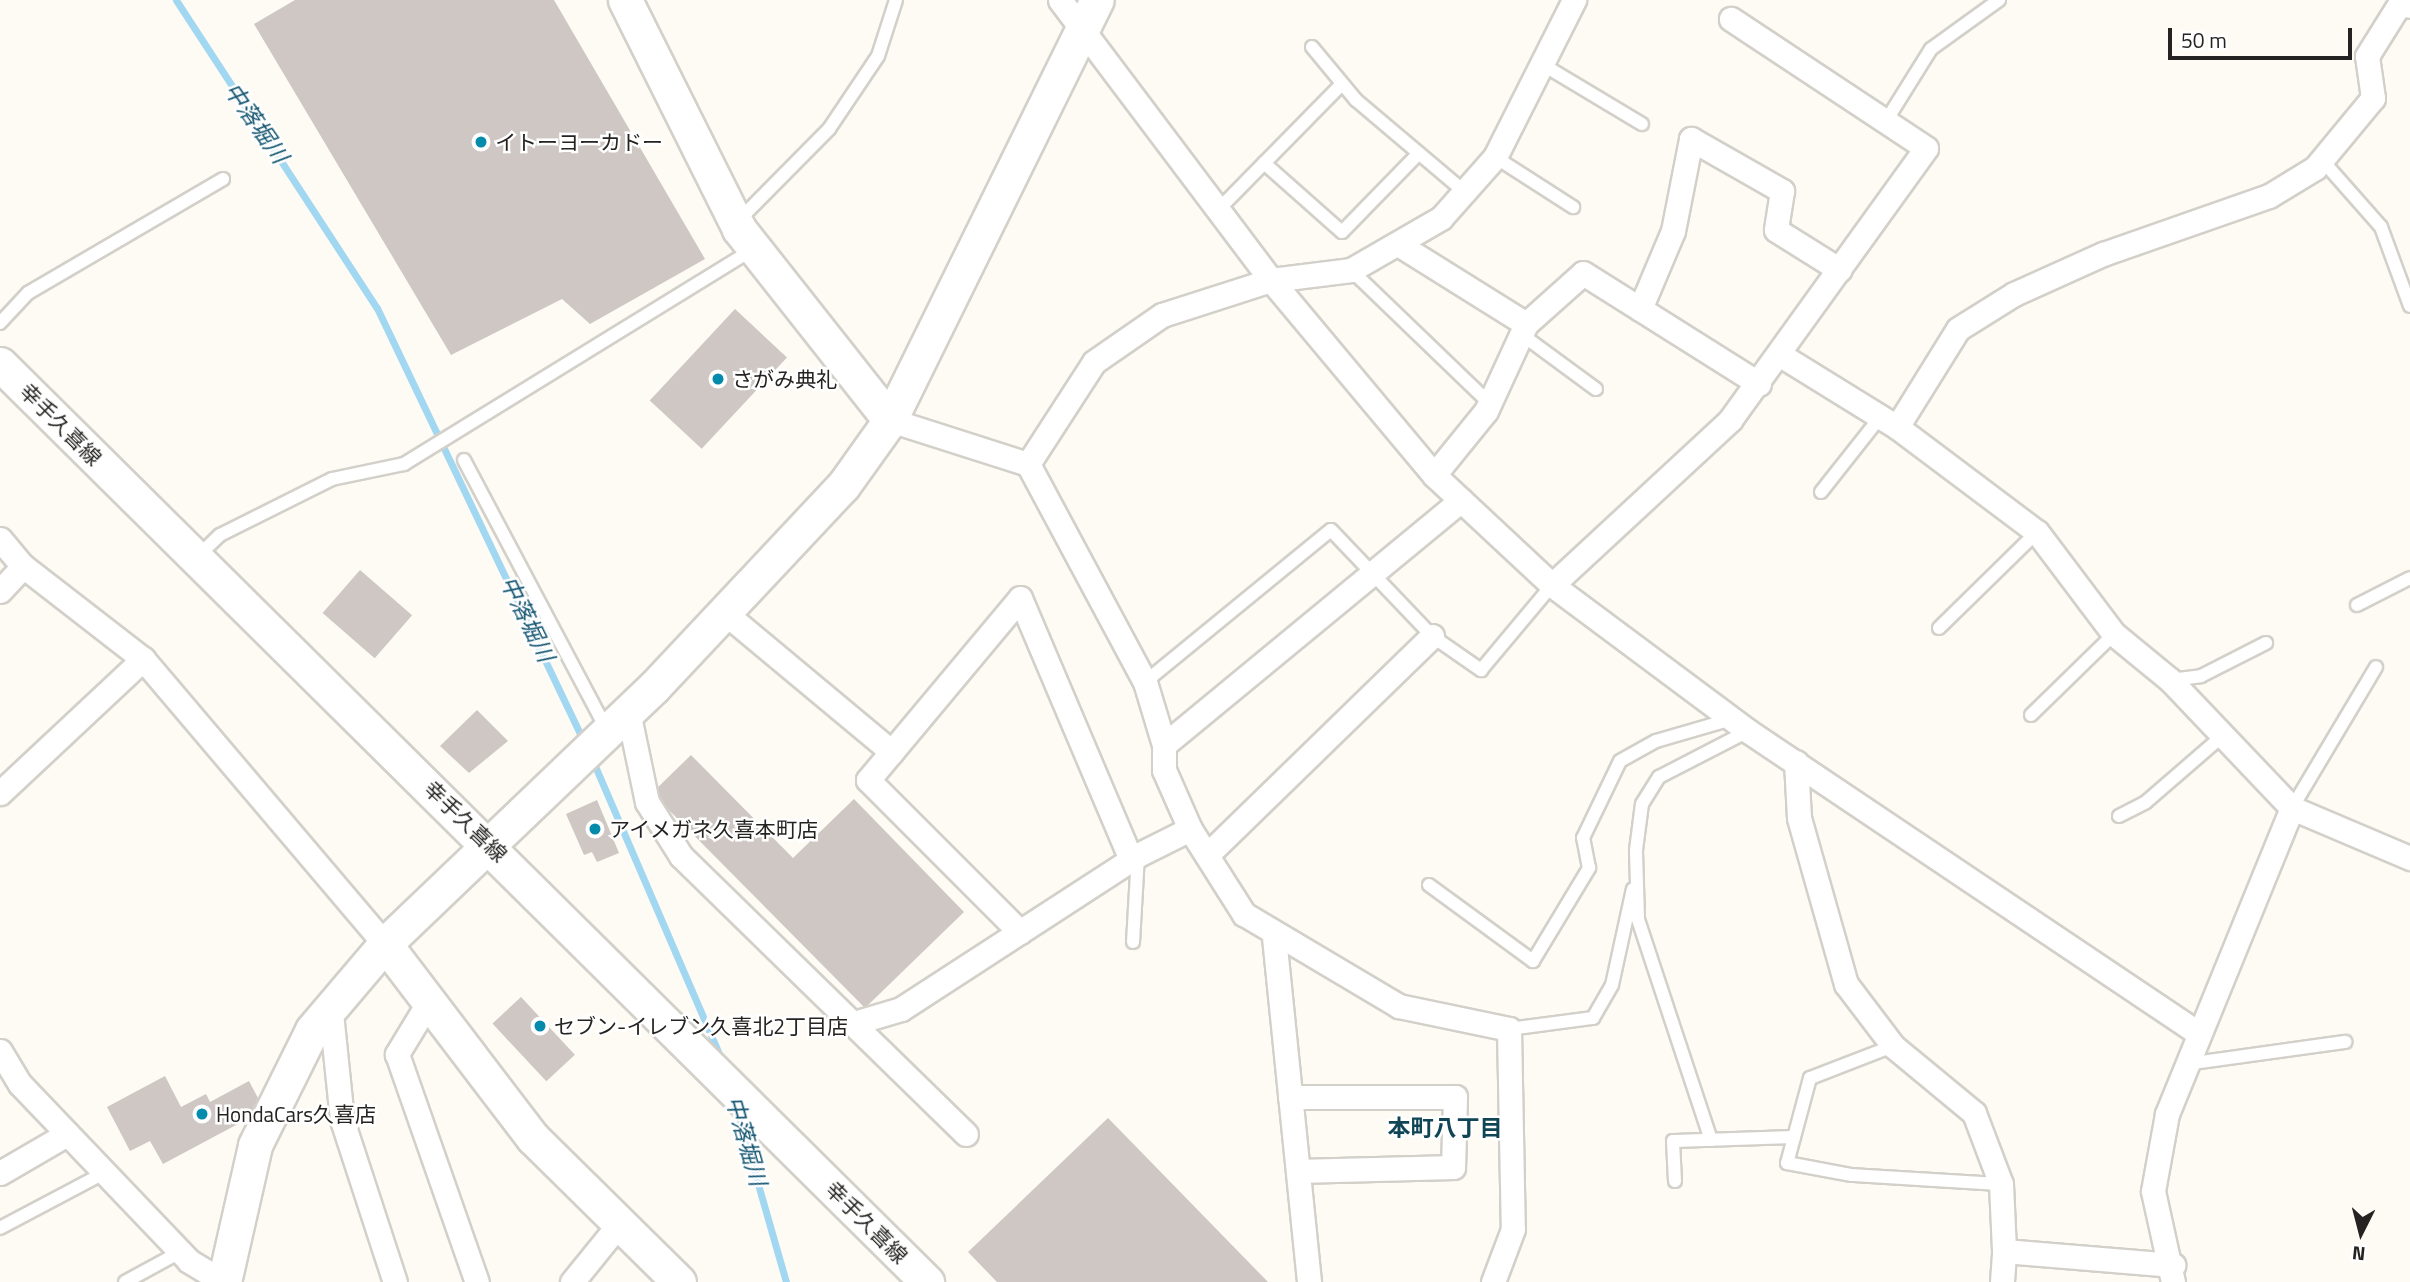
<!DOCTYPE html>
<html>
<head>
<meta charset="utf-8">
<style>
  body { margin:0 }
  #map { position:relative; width:2410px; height:1282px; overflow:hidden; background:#fdfbf4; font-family:"Titillium Web","Noto Sans JP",sans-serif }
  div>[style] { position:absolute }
  .stream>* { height:7px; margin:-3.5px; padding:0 3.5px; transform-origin:3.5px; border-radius:3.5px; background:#a2d7f2 }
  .building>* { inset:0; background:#cec7c3; transform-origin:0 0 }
  .roads { filter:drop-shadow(2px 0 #d3d0ca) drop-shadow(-2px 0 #d3d0ca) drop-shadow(0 2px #d3d0ca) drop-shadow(0 -2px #d3d0ca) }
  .lane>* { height:12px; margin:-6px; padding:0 6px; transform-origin:6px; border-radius:6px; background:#fff }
  .street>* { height:23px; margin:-11.5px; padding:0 11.5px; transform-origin:11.5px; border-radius:11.5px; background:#fff }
  .secondary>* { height:33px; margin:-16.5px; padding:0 16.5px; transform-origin:16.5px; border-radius:16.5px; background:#fff }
  .dots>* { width:19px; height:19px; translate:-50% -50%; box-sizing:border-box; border:4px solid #fff; border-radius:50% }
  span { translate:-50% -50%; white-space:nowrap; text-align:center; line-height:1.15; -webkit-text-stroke:5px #fff; paint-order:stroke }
  .poi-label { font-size:21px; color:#242321 }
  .left { translate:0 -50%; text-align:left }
  .street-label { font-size:21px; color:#242321 }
  .water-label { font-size:23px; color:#135571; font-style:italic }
  .neighbourhood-label { font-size:23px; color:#0f4555; font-weight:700 }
  .north { position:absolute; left:2326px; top:1198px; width:70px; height:70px; -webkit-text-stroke:5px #fff; paint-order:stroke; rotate:186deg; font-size:19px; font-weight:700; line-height:28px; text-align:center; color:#242321 }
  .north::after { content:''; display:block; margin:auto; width:24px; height:32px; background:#242321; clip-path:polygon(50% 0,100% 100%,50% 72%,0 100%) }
  .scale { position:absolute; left:2168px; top:28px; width:184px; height:32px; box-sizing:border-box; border:4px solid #242321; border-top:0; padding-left:9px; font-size:21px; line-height:24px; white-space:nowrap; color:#242321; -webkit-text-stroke:5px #fff; paint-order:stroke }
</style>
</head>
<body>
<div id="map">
  <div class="stream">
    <i style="left:176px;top:0;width:368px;rotate:56.9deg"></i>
    <i style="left:377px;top:308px;width:481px;rotate:64.5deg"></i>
    <i style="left:592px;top:759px;width:331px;rotate:66.7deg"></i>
    <i style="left:737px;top:1111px;width:178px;rotate:74deg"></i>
  </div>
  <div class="building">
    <i style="clip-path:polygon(295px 0,554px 0,705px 259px,590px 324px,562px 299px,451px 355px,254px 24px)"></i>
    <i style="left:735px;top:309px;width:71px;height:125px;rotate:43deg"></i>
    <i style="left:360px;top:570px;width:69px;height:57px;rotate:41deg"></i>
    <i style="clip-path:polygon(477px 710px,508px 741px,469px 773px,440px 746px)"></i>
    <i style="clip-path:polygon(691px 755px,793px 858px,854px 799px,964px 912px,865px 1008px,652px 793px)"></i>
    <i style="clip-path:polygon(597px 800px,619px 853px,597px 862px,592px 852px,584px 855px,566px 814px)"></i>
    <i style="left:521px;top:997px;width:79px;height:39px;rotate:47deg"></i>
    <i style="clip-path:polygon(165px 1076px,181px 1107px,206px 1094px,210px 1102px,249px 1081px,258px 1098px,251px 1117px,163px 1164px,150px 1141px,130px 1151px,107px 1107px)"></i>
    <i style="clip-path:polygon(1108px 1118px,1268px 1282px,997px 1282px,968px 1252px)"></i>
  </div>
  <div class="roads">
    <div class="lane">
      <i style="left:1312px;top:47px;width:69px;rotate:50.3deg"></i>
      <i style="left:1356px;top:100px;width:143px;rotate:40.2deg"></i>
      <i style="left:1545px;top:66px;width:113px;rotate:30.9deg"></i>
      <i style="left:1886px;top:121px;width:85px;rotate:-58deg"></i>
      <i style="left:1931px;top:49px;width:84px;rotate:-35.8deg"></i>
      <i style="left:1495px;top:157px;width:93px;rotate:32.7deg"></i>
      <i style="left:2322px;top:160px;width:89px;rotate:48.6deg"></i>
      <i style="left:2381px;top:227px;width:84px;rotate:69.8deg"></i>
      <i style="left:1264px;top:163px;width:104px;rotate:41.5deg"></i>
      <i style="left:1342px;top:232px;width:110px;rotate:-45.7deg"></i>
      <i style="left:1219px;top:209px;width:175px;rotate:-45.5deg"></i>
      <i style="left:738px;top:221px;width:129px;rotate:-45.3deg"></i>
      <i style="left:829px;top:129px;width:88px;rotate:-56.1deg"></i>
      <i style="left:878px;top:56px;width:59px;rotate:-72.2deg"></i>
      <i style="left:1351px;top:270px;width:192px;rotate:43.9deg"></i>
      <i style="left:0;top:323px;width:41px;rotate:-47deg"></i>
      <i style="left:28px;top:293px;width:226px;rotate:-30.3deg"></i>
      <i style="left:1521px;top:334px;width:93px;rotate:36.3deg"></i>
      <i style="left:464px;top:460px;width:306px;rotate:62.1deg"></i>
      <i style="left:1821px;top:492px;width:97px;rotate:-51.7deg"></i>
      <i style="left:196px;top:558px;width:33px;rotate:-44deg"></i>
      <i style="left:220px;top:535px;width:125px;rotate:-26.6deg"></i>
      <i style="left:332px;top:479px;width:74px;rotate:-11.8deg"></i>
      <i style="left:404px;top:464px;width:411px;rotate:-31.6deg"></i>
      <i style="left:2357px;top:605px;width:59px;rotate:-27deg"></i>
      <i style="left:1939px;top:628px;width:137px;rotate:-44.4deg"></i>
      <i style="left:2170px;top:680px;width:31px;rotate:-7deg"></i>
      <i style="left:2201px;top:676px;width:73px;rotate:-26.9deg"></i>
      <i style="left:1145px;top:682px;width:240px;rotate:-39.3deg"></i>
      <i style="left:1331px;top:530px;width:146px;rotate:46.4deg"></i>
      <i style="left:1432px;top:636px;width:60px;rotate:34.8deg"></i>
      <i style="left:1481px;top:670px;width:111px;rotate:-50.1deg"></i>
      <i style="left:2031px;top:715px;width:116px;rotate:-44.3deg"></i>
      <i style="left:2292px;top:808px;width:164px;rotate:-59.2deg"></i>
      <i style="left:2119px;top:816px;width:30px;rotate:-27deg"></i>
      <i style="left:2146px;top:802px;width:99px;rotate:-40.9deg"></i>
      <i style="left:1429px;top:885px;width:129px;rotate:36.2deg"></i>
      <i style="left:1533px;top:961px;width:109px;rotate:-58.9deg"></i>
      <i style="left:1589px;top:868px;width:31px;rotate:-101deg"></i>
      <i style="left:1583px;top:838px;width:85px;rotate:-64.3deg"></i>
      <i style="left:1620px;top:761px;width:41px;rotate:-29.1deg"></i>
      <i style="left:1656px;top:741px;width:79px;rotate:-16.1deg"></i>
      <i style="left:1133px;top:942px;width:87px;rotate:-86.7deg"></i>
      <i style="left:1509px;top:1029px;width:85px;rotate:-7.5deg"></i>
      <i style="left:1593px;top:1018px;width:38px;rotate:-60deg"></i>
      <i style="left:1612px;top:985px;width:98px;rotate:-77.7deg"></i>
      <i style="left:1893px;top:1046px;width:89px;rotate:158.9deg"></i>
      <i style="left:1810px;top:1078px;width:88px;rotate:105.1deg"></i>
      <i style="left:1787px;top:1163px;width:66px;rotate:10.5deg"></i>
      <i style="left:1852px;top:1175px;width:149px;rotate:3.5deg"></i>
      <i style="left:2186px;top:1064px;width:161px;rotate:-7.9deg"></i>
      <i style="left:1711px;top:1140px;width:233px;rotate:-108.3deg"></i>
      <i style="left:1638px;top:919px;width:69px;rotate:-91.7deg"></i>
      <i style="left:1636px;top:850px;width:46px;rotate:-82.6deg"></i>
      <i style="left:1642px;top:804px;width:32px;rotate:-58deg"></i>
      <i style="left:1659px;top:777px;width:100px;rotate:-27.3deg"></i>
      <i style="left:1675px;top:1181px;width:40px;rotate:-92.9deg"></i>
      <i style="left:1673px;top:1141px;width:121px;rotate:-1.9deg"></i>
      <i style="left:0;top:1228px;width:118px;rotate:-27.9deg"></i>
      <i style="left:125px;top:1282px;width:63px;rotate:-28.6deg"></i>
    </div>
    <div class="street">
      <i style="left:1060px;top:0;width:351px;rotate:53deg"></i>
      <i style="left:1271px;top:280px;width:254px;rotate:50.1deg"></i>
      <i style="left:1434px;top:475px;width:161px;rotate:43deg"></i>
      <i style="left:1552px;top:585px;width:244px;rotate:36.7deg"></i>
      <i style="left:1748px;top:731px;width:542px;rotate:33.87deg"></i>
      <i style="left:1398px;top:244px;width:151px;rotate:32deg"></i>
      <i style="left:1640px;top:309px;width:85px;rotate:-67.1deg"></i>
      <i style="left:1673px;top:231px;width:94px;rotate:-78.9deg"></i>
      <i style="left:1691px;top:139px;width:105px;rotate:29.7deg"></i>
      <i style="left:1782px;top:191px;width:39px;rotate:99deg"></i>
      <i style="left:1776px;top:230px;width:75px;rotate:32deg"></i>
      <i style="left:1782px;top:356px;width:135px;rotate:31.7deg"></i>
      <i style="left:1897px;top:427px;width:175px;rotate:36.9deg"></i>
      <i style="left:2037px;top:532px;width:128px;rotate:53deg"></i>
      <i style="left:2114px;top:634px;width:72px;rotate:39.4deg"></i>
      <i style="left:2170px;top:680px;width:177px;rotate:46.4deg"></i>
      <i style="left:2292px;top:808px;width:128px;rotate:23deg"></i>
      <i style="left:890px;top:420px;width:145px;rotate:17.7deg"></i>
      <i style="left:1028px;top:464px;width:247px;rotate:61.8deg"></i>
      <i style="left:1145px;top:682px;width:66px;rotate:73.2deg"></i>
      <i style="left:1164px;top:745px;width:25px;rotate:90deg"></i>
      <i style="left:1164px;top:770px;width:64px;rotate:66.2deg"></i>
      <i style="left:1190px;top:829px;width:101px;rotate:57.6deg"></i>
      <i style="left:1244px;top:914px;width:180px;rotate:30.7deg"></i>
      <i style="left:1399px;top:1006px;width:112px;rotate:11.8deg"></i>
      <i style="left:1509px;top:1029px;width:200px;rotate:88.9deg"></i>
      <i style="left:1513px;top:1229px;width:57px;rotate:110.7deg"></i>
      <i style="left:1897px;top:427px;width:115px;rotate:-58.1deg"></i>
      <i style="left:1958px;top:329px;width:66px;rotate:-32deg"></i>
      <i style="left:2014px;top:294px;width:98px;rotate:-24.2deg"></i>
      <i style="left:2103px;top:254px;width:176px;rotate:-19.3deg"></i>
      <i style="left:2269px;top:196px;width:54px;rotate:-31.3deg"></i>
      <i style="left:2315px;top:168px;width:91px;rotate:-50.4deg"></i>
      <i style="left:2373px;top:98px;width:42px;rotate:-98.1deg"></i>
      <i style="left:2367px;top:56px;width:66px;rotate:-58deg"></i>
      <i style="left:1028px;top:464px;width:121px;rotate:-57.1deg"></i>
      <i style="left:1094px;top:362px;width:83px;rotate:-34.7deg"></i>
      <i style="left:1162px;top:315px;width:114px;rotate:-17.8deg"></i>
      <i style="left:1271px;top:280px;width:81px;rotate:-7.1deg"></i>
      <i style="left:1351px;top:270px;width:104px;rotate:-30deg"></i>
      <i style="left:1441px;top:218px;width:81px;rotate:-48.5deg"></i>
      <i style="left:1495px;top:157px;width:176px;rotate:-63.3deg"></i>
      <i style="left:1434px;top:475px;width:82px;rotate:-50.9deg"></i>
      <i style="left:1486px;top:411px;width:96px;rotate:-65.3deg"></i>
      <i style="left:1526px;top:324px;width:76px;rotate:-41.8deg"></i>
      <i style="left:1583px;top:273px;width:208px;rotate:32.2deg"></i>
      <i style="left:0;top:539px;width:35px;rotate:50deg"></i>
      <i style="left:23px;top:566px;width:152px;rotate:37.8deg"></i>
      <i style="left:143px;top:659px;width:374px;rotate:49.7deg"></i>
      <i style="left:1552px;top:585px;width:243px;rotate:-42.8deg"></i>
      <i style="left:1730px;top:420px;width:335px;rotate:-54.2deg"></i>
      <i style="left:1926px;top:148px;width:234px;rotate:-146.5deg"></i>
      <i style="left:0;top:591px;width:34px;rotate:-47deg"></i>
      <i style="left:725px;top:613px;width:217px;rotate:39.8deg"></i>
      <i style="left:628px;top:711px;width:93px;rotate:78.2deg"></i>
      <i style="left:647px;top:802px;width:64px;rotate:57.8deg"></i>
      <i style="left:681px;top:856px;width:398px;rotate:44.3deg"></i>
      <i style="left:1164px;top:745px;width:385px;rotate:-39.5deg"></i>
      <i style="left:1796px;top:762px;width:56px;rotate:86.9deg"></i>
      <i style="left:1799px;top:818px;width:173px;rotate:74.2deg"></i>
      <i style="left:1846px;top:984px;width:78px;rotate:52.8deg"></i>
      <i style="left:1893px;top:1046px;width:105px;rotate:39.6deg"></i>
      <i style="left:1974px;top:1113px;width:76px;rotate:69.2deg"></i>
      <i style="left:2001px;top:1184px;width:67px;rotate:87.4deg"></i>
      <i style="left:0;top:793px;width:196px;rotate:-43.1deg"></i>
      <i style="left:1207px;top:855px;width:314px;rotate:-44.2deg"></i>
      <i style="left:1020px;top:932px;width:215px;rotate:-135deg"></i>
      <i style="left:868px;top:780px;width:237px;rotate:-50.1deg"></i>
      <i style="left:1020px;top:598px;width:284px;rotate:67deg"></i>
      <i style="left:1274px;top:937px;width:347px;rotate:84.2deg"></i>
      <i style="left:431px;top:998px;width:66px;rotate:121.3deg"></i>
      <i style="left:397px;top:1054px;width:242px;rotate:70.7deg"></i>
      <i style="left:331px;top:1013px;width:108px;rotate:84.1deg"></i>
      <i style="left:342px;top:1120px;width:170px;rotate:71.9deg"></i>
      <i style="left:854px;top:1023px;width:49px;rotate:-16.6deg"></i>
      <i style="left:901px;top:1009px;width:283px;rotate:-33deg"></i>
      <i style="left:1138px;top:855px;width:58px;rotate:-26.6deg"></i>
      <i style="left:0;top:1051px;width:39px;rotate:59deg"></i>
      <i style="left:20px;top:1084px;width:245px;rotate:46.3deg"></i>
      <i style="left:189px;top:1261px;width:41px;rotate:31deg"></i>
      <i style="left:1290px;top:1097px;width:165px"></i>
      <i style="left:1455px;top:1097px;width:70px;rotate:91.6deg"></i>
      <i style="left:1453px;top:1167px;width:155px;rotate:178.5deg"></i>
      <i style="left:0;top:1173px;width:78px;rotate:-30.2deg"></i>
      <i style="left:572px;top:1282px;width:76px;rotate:-50.9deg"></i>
      <i style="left:2002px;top:1282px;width:31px;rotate:-86deg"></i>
      <i style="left:2004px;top:1251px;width:170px;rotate:4.7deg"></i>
      <i style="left:2173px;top:1282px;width:93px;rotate:-102.4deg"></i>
      <i style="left:2153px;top:1191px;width:78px;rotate:-79.7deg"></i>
      <i style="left:2167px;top:1114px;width:331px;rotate:-67.8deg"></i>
    </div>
    <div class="secondary">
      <i style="left:625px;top:0;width:256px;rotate:63.5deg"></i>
      <i style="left:739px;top:229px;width:243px;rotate:51.7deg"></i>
      <i style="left:2409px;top:0;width:1px;rotate:45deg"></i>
      <i style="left:0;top:364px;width:1305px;rotate:44.72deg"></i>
      <i style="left:385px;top:944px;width:244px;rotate:52.7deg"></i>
      <i style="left:533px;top:1138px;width:205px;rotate:44.6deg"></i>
      <i style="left:224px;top:1282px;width:140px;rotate:-77.2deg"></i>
      <i style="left:255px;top:1145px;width:128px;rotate:-63.6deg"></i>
      <i style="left:312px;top:1030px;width:113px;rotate:-49.7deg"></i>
      <i style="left:385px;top:944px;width:372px;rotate:-43.7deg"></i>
      <i style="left:654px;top:687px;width:276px;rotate:-46.8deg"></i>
      <i style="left:843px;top:486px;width:81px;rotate:-54.5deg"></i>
      <i style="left:890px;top:420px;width:468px;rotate:-63.8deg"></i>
    </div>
  </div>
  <div class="dots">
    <i style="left:481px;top:142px;background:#048aaa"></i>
    <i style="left:718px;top:379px;background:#048aaa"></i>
    <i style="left:595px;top:829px;background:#048aaa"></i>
    <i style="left:540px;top:1026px;background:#048aaa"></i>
    <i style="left:202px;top:1114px;background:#048aaa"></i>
  </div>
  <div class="poi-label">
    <span class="left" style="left:495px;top:142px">イトーヨーカドー</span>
    <span class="left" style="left:732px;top:379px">さがみ典礼</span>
    <span class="left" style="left:609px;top:829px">アイメガネ久喜本町店</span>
    <span class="left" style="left:554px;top:1026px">セブン-イレブン久喜北2丁目店</span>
    <span class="left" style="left:216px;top:1114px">HondaCars久喜店</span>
  </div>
  <div class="street-label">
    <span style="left:61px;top:424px;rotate:45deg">幸手久喜線</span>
    <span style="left:466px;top:821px;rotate:44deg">幸手久喜線</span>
    <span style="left:867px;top:1222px;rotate:45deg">幸手久喜線</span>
  </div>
  <div class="water-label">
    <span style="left:256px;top:123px;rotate:55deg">中落堀川</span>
    <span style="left:527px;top:619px;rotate:64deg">中落堀川</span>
    <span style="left:746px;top:1141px;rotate:74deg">中落堀川</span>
  </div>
  <div class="neighbourhood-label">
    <span style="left:1445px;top:1128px">本町八丁目</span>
  </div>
  <div class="north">N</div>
  <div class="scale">50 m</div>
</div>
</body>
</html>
